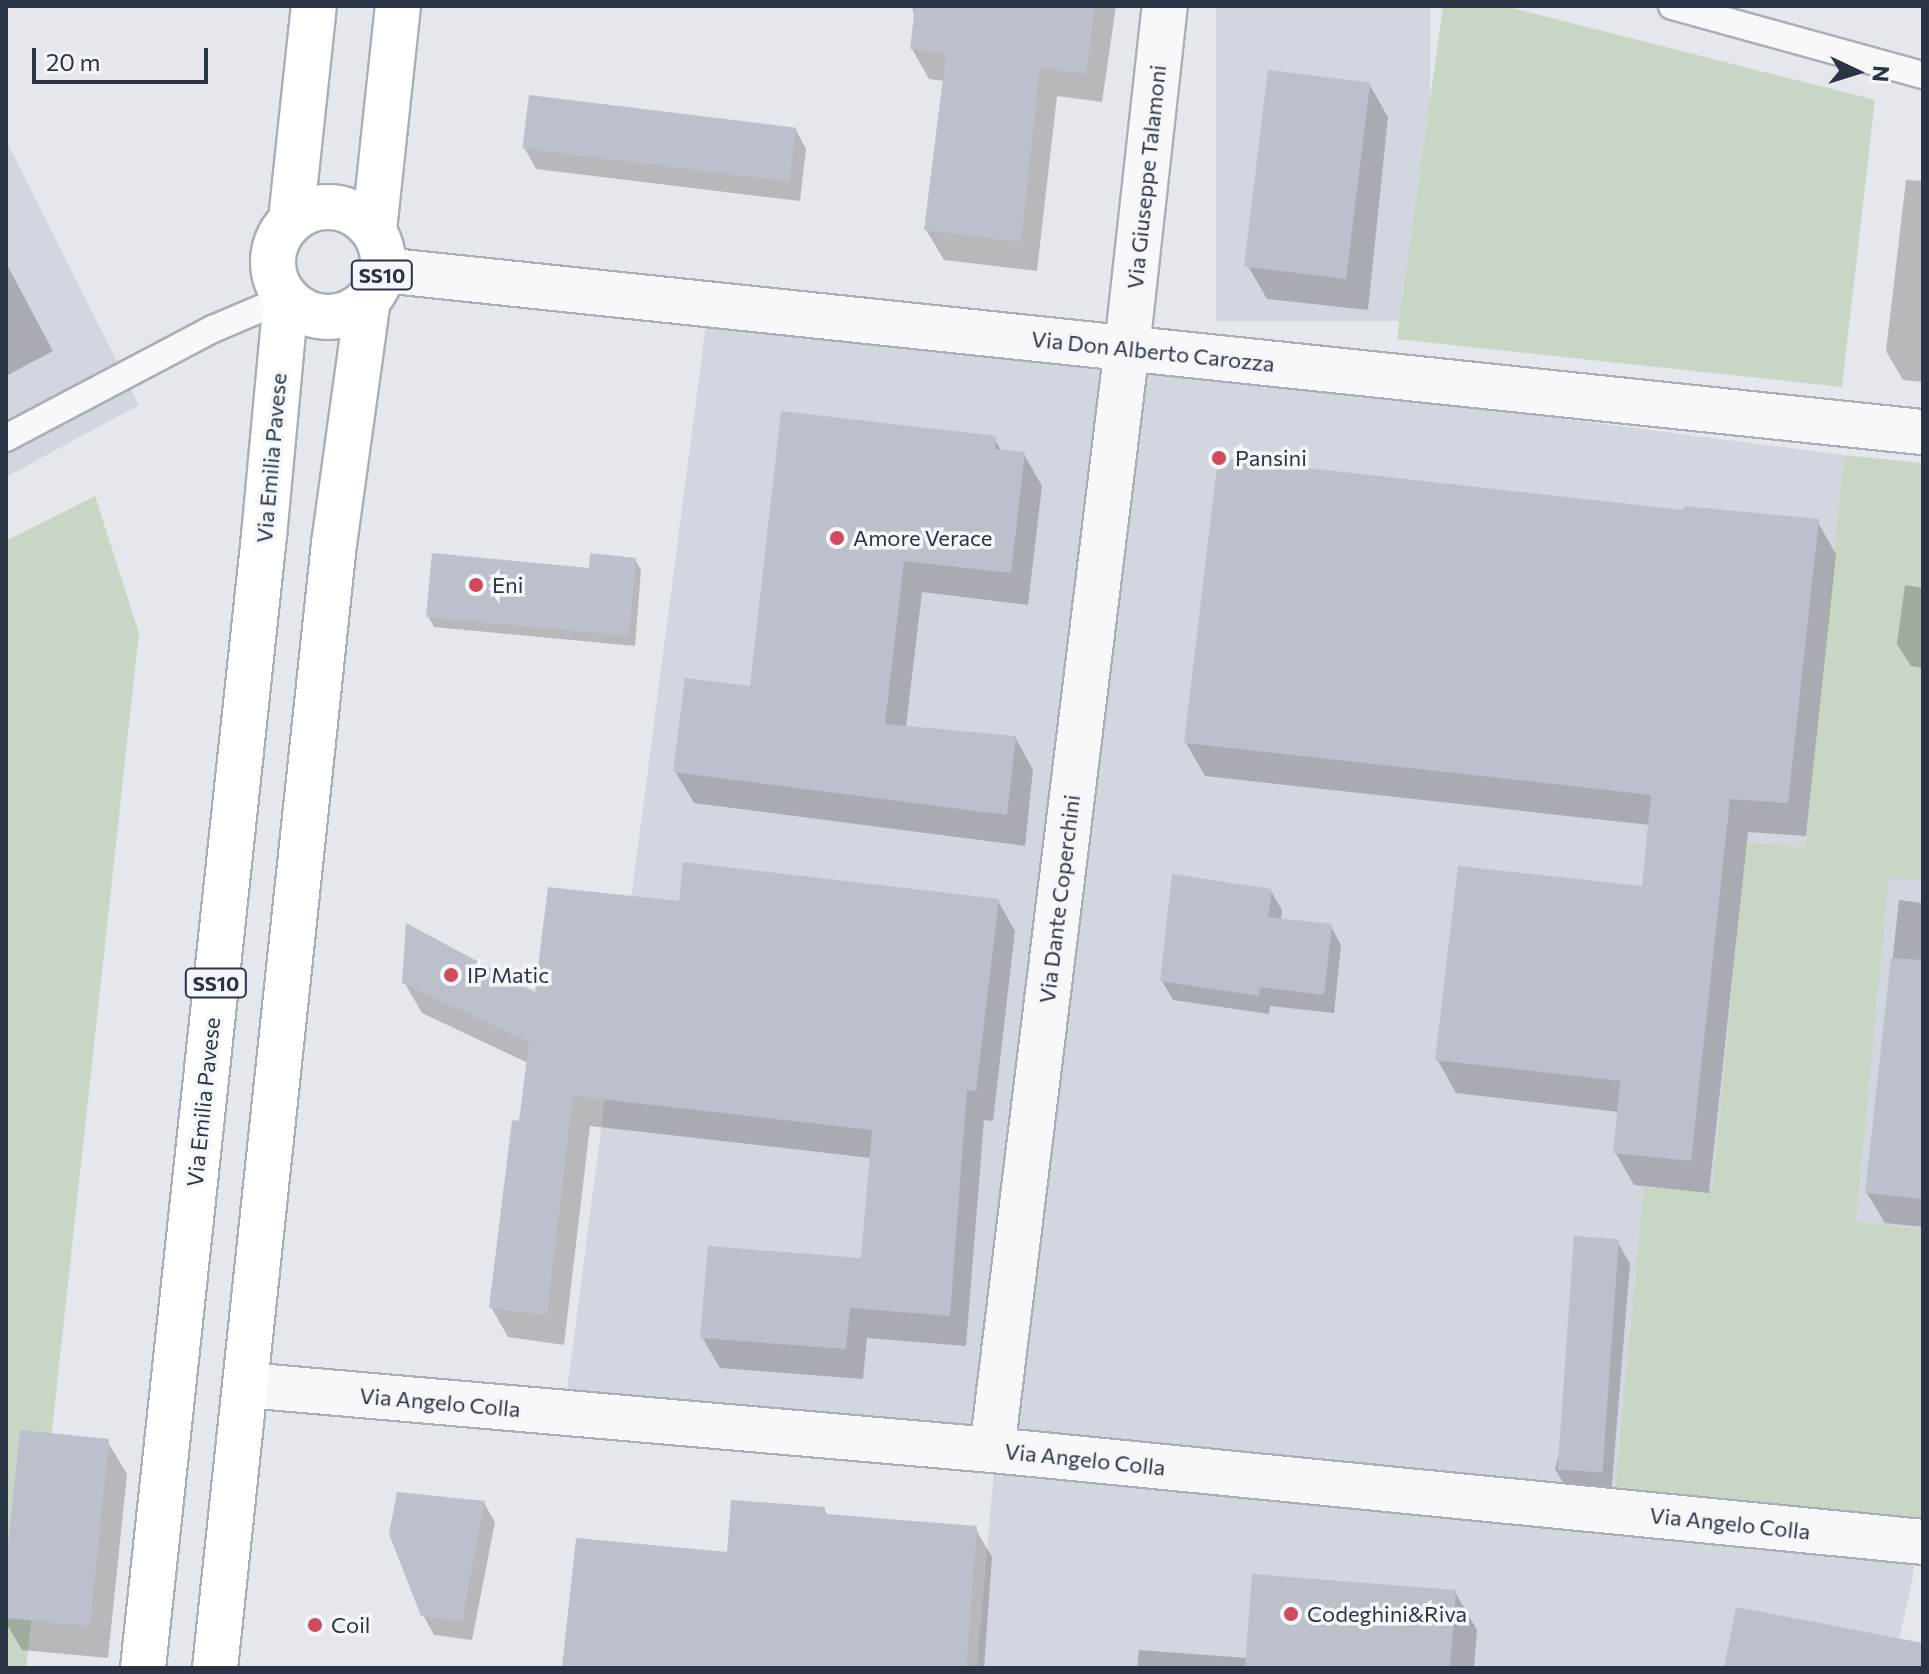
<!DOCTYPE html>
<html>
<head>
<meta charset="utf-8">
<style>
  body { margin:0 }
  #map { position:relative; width:1929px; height:1674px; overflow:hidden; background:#e4e7ec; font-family:Commissioner,sans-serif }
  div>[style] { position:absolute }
  .built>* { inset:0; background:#d2d6de; transform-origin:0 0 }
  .green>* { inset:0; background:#c9d6c5 }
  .shadow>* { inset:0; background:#0003 }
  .building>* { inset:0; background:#bbc0ca; transform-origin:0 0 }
  .roads { filter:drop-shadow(2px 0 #a9aeb7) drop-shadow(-2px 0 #a9aeb7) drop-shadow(0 2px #a9aeb7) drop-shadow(0 -2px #a9aeb7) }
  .lane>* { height:26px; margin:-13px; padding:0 13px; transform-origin:13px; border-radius:13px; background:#f7f8fa }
  .street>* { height:44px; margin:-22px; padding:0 22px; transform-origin:22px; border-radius:22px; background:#f7f8fa }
  .primary>* { height:44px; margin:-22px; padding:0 22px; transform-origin:22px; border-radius:22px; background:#fff }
  .primary>.ring { margin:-22px; padding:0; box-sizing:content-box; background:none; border:44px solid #fff; border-radius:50% }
  .dots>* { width:22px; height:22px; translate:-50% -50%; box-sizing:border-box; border:4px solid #f4f6f9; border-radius:50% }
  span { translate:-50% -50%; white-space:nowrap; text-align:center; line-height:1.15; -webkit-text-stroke:7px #f4f6f9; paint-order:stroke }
  .shield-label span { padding:2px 6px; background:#f4f6f9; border:2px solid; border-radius:6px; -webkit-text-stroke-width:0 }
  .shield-label { font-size:20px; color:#2b3445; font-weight:700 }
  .street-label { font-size:22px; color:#2b3445 }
  .poi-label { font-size:22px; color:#2b3445 }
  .left { translate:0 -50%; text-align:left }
  .frame { position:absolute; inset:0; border:8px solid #2b3445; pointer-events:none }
  .north { position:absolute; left:1817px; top:32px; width:80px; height:80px; -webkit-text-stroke:6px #f4f6f9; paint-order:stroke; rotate:94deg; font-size:22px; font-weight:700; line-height:32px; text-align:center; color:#2b3445 }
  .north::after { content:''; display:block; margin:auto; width:28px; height:36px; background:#2b3445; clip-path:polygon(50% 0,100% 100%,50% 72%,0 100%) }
  .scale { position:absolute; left:32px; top:48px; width:176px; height:36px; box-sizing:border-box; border:4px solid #2b3445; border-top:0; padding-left:10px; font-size:24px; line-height:28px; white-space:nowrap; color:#2b3445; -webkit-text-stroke:6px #f4f6f9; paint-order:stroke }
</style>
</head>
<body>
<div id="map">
  <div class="built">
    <i style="left:1216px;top:6px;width:214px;height:315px"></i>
    <i style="clip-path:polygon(6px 140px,139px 405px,6px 477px)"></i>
    <i style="clip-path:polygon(708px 309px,1844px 455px,1805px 847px,1746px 842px,1712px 1193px,1644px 1187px,1919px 1521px,1912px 1581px,1893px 1668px,977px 1668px,996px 1447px,565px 1406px)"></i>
    <i style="clip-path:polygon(1889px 877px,1923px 881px,1923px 1229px,1856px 1223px)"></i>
  </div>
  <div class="green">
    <i style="clip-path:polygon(1443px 6px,1504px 6px,1875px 100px,1842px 387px,1397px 339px)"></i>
    <i style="clip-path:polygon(1844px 455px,1923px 463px,1923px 881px,1889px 878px,1856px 1222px,1923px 1229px,1923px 1522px,1615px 1492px,1644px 1187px,1712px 1192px,1746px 842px,1805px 847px)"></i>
    <i style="clip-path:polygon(95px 496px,139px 633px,26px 1668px,6px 1668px,6px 541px)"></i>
  </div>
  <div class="shadow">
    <i style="clip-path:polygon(912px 6px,1116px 6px,1102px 102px,1057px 96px,1037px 271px,944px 260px,926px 230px,944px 81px,929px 79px,912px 49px,915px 22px)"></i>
    <i style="clip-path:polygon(1369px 84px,1388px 117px,1368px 310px,1267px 299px,1248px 266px)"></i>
    <i style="clip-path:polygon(795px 128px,806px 149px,800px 201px,536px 169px,525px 149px)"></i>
    <i style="clip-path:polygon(1906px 180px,1923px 181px,1923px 382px,1903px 380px,1886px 351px)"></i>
    <i style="clip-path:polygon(6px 263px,53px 351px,6px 376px)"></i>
    <i style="clip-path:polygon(994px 438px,1002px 452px,1024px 454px,1042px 486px,1028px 605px,922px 592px,906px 727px,1015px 737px,1033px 770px,1025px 846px,694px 803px,675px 771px)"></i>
    <i style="clip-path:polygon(1685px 512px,1817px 521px,1836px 554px,1806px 836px,1748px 832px,1709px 1193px,1634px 1185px,1615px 1152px,1619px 1112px,1456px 1093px,1437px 1059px,1643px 888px,1650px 825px,1205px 776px,1186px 743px)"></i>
    <i style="clip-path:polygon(635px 559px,641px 570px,635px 646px,434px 627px,428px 616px)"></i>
    <i style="clip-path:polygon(1905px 585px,1923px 588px,1923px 668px,1911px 666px,1897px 644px)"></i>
    <i style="clip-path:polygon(1271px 891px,1282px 910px,1281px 920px,1330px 925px,1341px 945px,1334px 1013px,1270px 1006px,1269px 1014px,1173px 1000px,1162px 981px)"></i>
    <i style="clip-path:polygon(1899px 900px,1923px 903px,1923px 1227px,1885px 1223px,1867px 1193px)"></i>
    <i style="clip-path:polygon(998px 901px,1015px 931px,993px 1121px,984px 1120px,966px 1346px,867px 1338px,863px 1379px,720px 1368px,702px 1337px,863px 1260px,871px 1158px,590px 1126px,564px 1345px,508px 1337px,491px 1307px,528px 1063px,422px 1013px,404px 982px,536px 995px,681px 904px)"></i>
    <i style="clip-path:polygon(1617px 1241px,1630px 1264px,1611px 1495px,1568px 1491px,1555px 1469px)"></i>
    <i style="clip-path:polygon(107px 1441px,127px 1474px,108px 1658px,22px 1650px,6px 1623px,6px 1585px)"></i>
    <i style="clip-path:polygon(484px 1503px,495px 1522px,472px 1640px,434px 1635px,423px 1615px)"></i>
    <i style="clip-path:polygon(824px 1509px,828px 1516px,975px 1528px,992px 1557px,984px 1668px,564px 1668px,729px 1554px)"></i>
    <i style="clip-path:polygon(1455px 1592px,1477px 1630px,1474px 1668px,1137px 1668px,1139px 1650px,1248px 1658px)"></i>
  </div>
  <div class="building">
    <i style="clip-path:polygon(915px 6px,1095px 6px,1086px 74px,1040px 67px,1021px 242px,924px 230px,946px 54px,910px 49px)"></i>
    <i style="left:1268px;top:70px;width:103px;height:198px;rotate:7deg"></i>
    <i style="left:529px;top:95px;width:269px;height:54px;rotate:7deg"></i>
    <i style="clip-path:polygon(781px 411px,996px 436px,995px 449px,1025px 452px,1011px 573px,904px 561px,885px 724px,1016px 736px,1007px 815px,673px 772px,685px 678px,750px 686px)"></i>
    <i style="clip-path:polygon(1218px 458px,1683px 510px,1684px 506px,1819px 519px,1788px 803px,1730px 799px,1691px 1161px,1613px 1153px,1620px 1081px,1435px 1060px,1458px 866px,1642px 886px,1651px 795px,1184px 743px)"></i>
    <i style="clip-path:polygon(432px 553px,589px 568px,590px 553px,636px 558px,629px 636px,426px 617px)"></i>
    <i style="clip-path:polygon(683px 862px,999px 899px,976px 1091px,967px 1090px,950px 1316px,850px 1308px,846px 1349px,700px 1338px,708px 1246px,861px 1258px,872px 1130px,573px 1096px,547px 1315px,489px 1308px,512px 1120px,519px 1121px,529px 1042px,402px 983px,406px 923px,535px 992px,548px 887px,679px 901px)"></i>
    <i style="clip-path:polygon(1172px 874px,1272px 889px,1268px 917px,1332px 924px,1324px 995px,1260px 987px,1259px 996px,1160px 981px)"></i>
    <i style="clip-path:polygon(1891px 958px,1923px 960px,1923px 1199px,1865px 1193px)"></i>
    <i style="left:1574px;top:1236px;width:45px;height:234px;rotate:4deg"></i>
    <i style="clip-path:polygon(20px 1430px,109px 1439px,90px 1626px,6px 1618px,6px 1565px)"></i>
    <i style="clip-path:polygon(397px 1492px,485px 1501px,462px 1621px,421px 1616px,389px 1534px)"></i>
    <i style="clip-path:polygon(731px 1500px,825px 1507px,825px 1514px,977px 1526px,966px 1668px,562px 1668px,576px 1538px,727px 1552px)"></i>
    <i style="clip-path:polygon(1252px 1574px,1456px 1590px,1450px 1668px,1245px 1668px)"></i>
    <i style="clip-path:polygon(1736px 1607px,1923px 1643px,1923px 1668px,1724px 1668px)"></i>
  </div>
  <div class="roads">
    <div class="lane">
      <i style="left:1672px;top:6px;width:260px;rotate:15.4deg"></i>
      <i style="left:6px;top:438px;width:234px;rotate:-27.8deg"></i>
      <i style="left:213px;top:329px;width:79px;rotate:-23deg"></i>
    </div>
    <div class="street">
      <i style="left:383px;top:270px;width:1548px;rotate:6.01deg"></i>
      <i style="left:246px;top:1385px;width:749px;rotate:4.98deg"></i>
      <i style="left:992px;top:1450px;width:936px;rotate:5.64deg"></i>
      <i style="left:992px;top:1450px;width:1110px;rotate:-83.02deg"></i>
      <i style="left:1127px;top:348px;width:344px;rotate:-83.7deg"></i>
    </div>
    <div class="primary">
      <i class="ring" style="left:273px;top:207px;width:66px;height:66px"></i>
      <i style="left:291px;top:220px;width:215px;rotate:-83.9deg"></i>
      <i style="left:374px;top:230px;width:225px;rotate:-83.9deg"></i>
      <i style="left:143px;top:1668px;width:1138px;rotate:-83.9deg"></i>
      <i style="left:264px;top:536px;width:239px;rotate:-84.7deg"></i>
      <i style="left:215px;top:1668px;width:1130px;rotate:-83.96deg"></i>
      <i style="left:334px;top:544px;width:246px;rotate:-82.1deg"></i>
    </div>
  </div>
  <div class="dots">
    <i style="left:1219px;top:458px;background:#d1495b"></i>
    <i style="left:837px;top:538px;background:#d1495b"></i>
    <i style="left:476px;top:585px;background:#d1495b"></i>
    <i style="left:451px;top:975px;background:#d1495b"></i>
    <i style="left:1291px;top:1614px;background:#d1495b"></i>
    <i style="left:315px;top:1625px;background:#d1495b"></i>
  </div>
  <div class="shield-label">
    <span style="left:382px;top:275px">SS10</span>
    <span style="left:216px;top:983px">SS10</span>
  </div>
  <div class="street-label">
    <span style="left:1146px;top:177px;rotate:-84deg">Via Giuseppe Talamoni</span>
    <span style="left:1153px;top:351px;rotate:6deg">Via Don Alberto Carozza</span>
    <span style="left:271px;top:458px;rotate:-85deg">Via Emilia Pavese</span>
    <span style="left:1059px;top:899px;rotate:-83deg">Via Dante Coperchini</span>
    <span style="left:203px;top:1102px;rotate:-84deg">Via Emilia Pavese</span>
    <span style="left:440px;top:1402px;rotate:5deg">Via Angelo Colla</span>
    <span style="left:1085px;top:1459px;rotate:6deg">Via Angelo Colla</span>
    <span style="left:1730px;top:1523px;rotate:6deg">Via Angelo Colla</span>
  </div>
  <div class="poi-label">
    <span class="left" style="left:1235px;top:458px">Pansini</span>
    <span class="left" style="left:853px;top:538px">Amore Verace</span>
    <span class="left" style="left:492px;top:585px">Eni</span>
    <span class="left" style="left:467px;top:975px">IP Matic</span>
    <span class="left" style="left:1307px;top:1614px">Codeghini&amp;Riva</span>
    <span class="left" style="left:331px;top:1625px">Coil</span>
  </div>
  <div class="frame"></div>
  <div class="north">N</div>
  <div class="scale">20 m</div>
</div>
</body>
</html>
